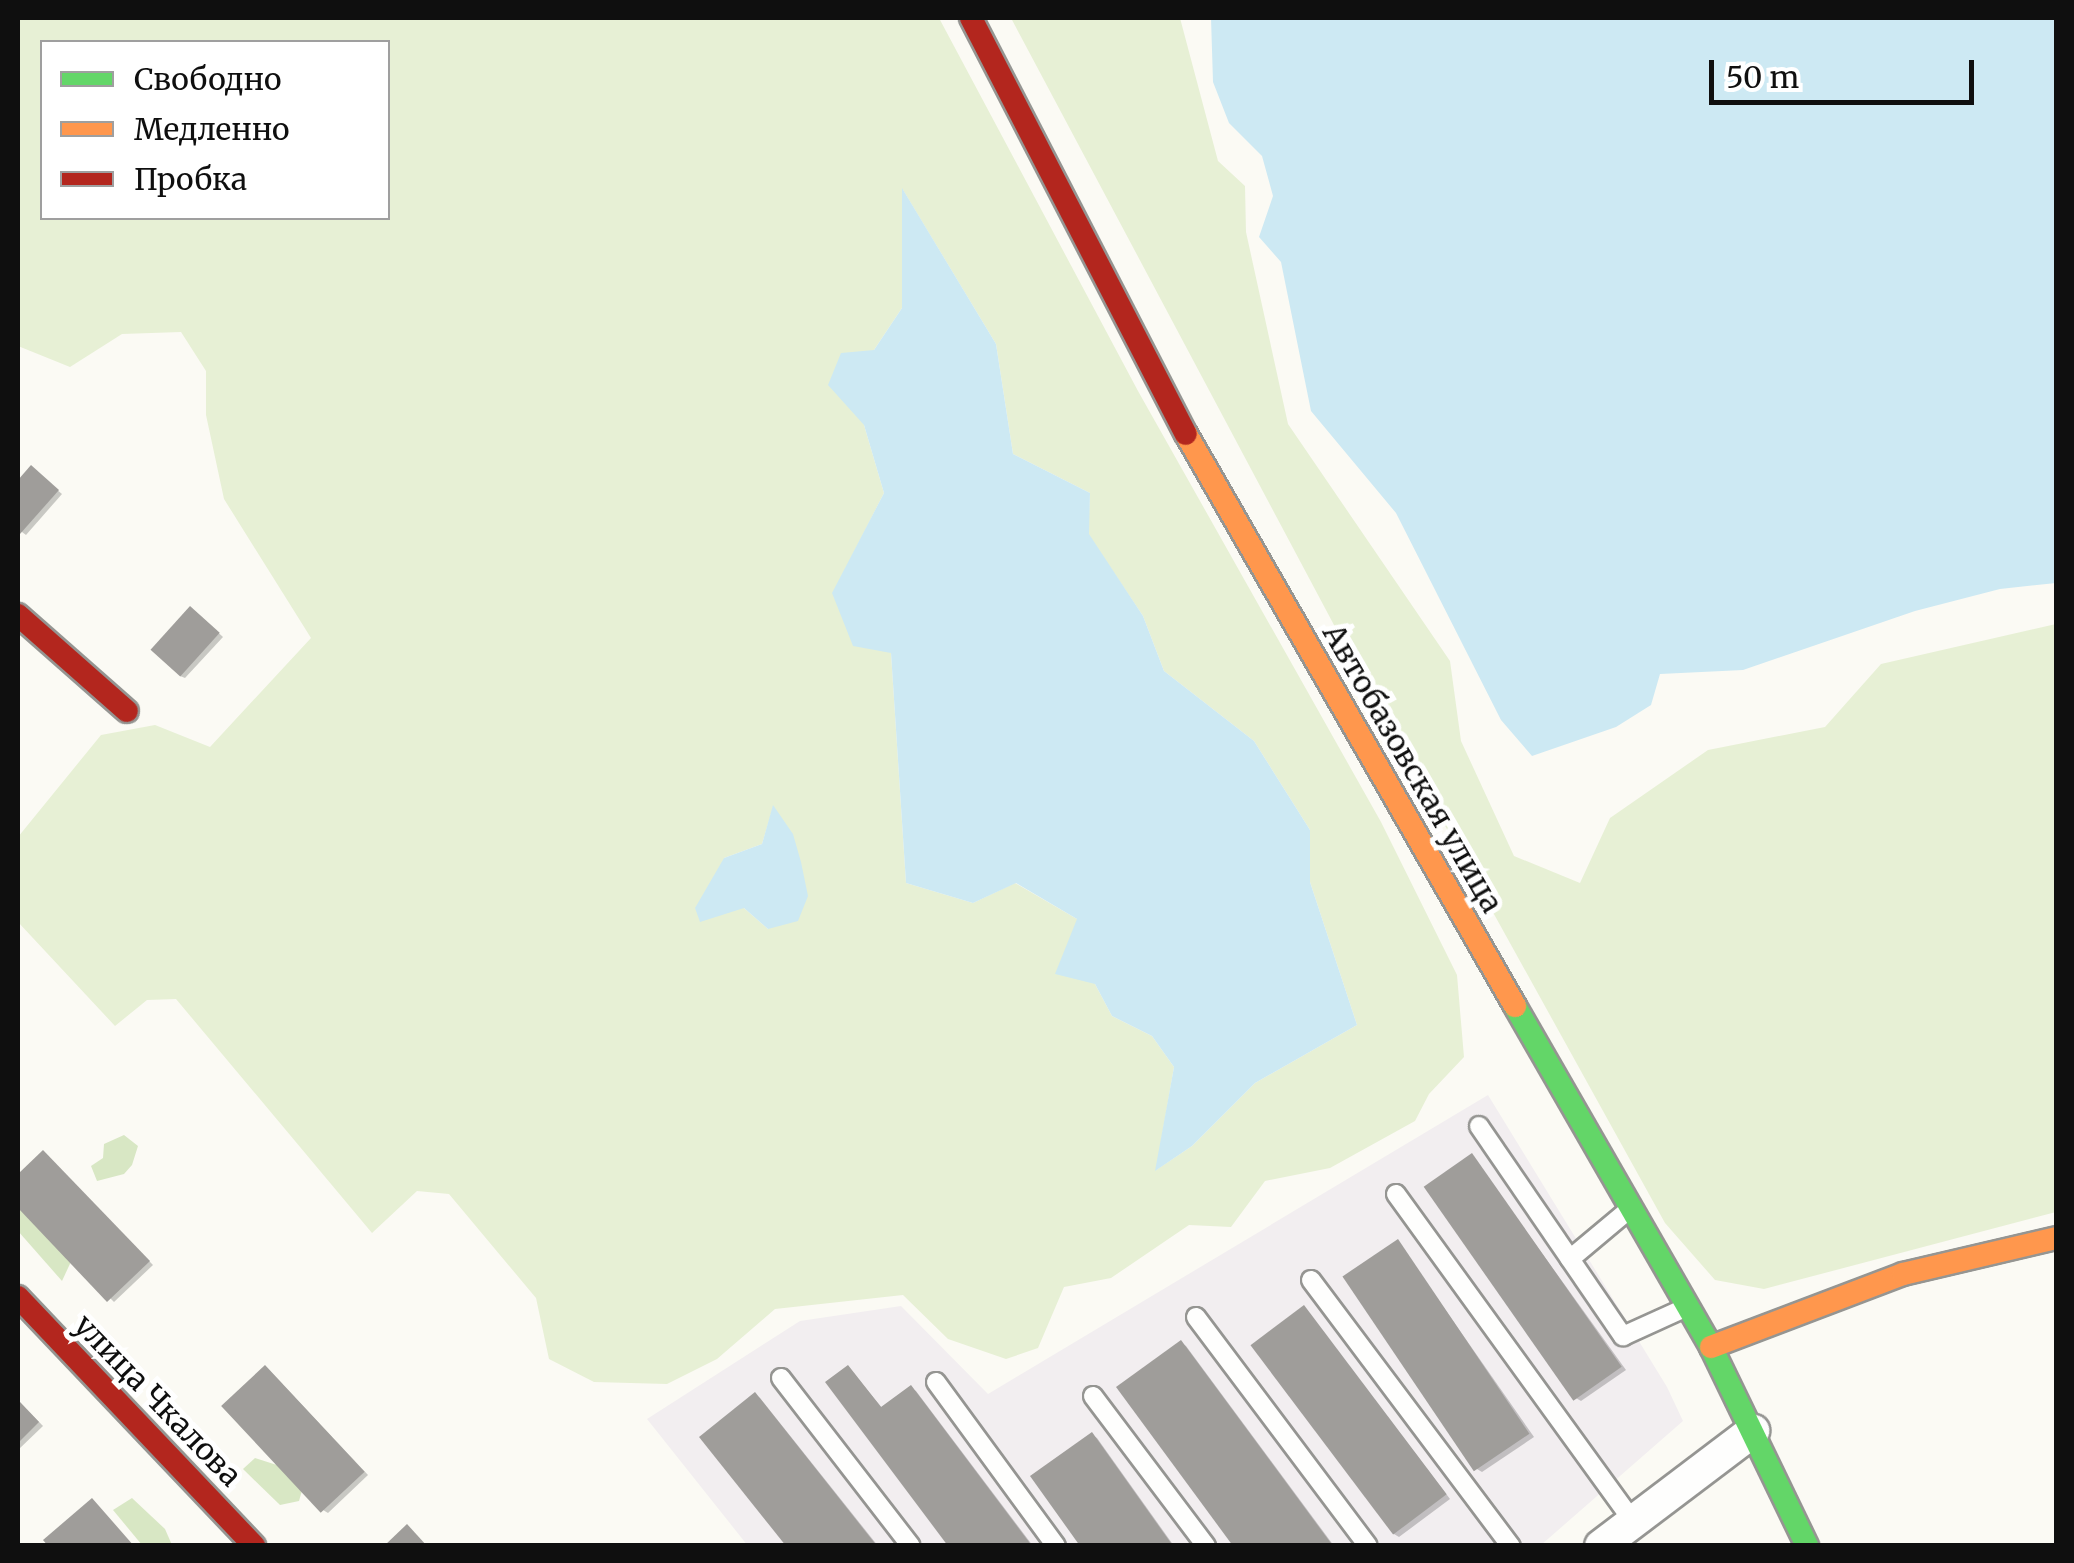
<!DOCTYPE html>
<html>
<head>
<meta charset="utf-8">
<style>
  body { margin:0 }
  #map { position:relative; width:2074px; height:1563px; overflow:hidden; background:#fbfaf4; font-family:Merriweather,serif }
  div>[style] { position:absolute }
  .industrial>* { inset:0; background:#f2eef0 }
  .green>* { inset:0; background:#e7f0d5 }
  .forest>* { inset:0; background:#d8e7c4 }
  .water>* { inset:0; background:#cde9f3 }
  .shadow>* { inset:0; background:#0003 }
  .building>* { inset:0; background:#9f9d9a; transform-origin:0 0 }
  .roads { filter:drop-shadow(2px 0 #959592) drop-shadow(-2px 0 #959592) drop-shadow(0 2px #959592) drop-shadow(0 -2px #959592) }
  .lane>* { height:18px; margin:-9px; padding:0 9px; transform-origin:9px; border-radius:9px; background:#fefefd }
  .street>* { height:32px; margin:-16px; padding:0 16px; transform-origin:16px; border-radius:16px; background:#fefefd }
  .fast>* { height:22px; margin:-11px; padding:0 11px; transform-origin:11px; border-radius:11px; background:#63d668 }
  .slow>* { height:22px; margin:-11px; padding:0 11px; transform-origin:11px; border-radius:11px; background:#ff974d }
  .jam>* { height:22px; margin:-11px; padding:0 11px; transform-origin:11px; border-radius:11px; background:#b3261e }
  span { translate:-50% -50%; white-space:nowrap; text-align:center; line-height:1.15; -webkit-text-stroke:10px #fff; paint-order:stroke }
  .street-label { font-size:30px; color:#0f0f0f }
  .frame { position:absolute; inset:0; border:20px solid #0f0f0f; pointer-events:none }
  .legend { position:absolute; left:40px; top:40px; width:350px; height:180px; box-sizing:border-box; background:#fff; border:2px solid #9f9f9f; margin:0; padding:12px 18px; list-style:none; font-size:30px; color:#0f0f0f }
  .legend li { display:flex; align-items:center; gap:20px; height:50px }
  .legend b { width:50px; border:2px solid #9f9f9f }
  .scale { position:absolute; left:1709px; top:60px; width:265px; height:45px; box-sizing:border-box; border:5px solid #0f0f0f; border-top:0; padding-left:12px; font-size:30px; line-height:35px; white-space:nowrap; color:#0f0f0f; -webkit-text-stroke:8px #fff; paint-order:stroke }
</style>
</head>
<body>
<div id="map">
  <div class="industrial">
    <i style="clip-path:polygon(1488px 1095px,1667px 1387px,1683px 1421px,1541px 1545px,748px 1546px,647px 1419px,800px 1321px,901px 1306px,988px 1394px)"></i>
  </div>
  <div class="green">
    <i style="clip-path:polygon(evenodd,18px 18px,939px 18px,1138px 391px,1381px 822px,1457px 975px,1464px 1057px,1429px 1094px,1415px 1121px,1330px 1168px,1265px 1181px,1231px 1227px,1189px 1225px,1111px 1278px,1064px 1287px,1038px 1348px,1006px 1359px,948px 1339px,903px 1295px,775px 1309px,717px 1359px,667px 1384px,594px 1382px,549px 1359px,536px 1298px,449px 1194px,417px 1191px,372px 1233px,176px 999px,147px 1000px,115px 1026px,18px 922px,18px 837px,101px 735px,155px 725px,210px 747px,311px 638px,224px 499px,206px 415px,206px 371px,181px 332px,122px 334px,70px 367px,18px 346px,18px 18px,42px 42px,388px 42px,388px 218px,42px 218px,42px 42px,18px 18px,903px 190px,996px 344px,1013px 454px,1090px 493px,1088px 534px,1143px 616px,1164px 671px,1254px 741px,1310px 830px,1310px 882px,1357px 1025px,1255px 1083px,1192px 1146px,1156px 1170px,1174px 1067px,1152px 1036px,1112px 1016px,1095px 984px,1077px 919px,1015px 883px,973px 903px,906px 883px,891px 653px,833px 593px,884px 493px,864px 425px,874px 350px,902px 308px,903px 190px,18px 18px,773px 807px,768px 929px,744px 908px,724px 858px,762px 844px,773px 807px)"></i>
    <i style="clip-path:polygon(1011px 18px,1180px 18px,1218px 161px,1245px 186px,1246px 232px,1288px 424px,1450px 661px,1461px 741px,1514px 856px,1580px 883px,1610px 818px,1708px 750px,1825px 727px,1881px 664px,2056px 624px,2056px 1212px,1764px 1289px,1715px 1280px,1665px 1223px,1334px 625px)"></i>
  </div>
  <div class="forest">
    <i style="clip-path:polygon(124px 1135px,138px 1146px,132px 1165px,124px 1174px,97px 1181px,91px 1166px,103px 1158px,104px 1144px)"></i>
    <i style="clip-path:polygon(18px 1207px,45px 1207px,75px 1253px,62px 1281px,18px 1231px)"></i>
    <i style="clip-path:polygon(255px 1458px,283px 1467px,303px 1487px,299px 1501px,280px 1505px,243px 1469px)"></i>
    <i style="clip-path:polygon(132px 1498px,165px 1529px,172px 1545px,142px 1545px,113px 1510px)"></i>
  </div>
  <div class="water">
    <i style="clip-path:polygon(1211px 18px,2056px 18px,2056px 583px,2000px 589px,1915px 611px,1743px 670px,1660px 674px,1651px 705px,1616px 727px,1532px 756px,1501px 720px,1396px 513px,1311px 411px,1281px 262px,1259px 237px,1273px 196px,1262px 156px,1229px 123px,1213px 82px)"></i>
    <i style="clip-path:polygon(902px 188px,996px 344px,1013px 454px,1090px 493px,1089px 534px,1143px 616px,1164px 671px,1254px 741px,1310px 830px,1310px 882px,1357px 1025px,1255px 1083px,1192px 1146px,1155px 1171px,1174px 1067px,1152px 1036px,1112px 1016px,1095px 984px,1055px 974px,1077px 919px,1016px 883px,973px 903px,906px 883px,891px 653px,853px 646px,832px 593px,884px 493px,864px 425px,828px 385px,841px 353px,874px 350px,902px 308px)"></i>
    <i style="clip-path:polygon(773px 805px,793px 834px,801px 862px,808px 896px,798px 921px,768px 929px,744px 908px,700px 922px,695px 908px,724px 858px,762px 844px)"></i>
  </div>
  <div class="shadow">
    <i style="clip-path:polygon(31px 468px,62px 494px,26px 535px,18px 529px,18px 484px)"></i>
    <i style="clip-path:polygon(196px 612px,223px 637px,185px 678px,180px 676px)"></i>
    <i style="clip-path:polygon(44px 1153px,153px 1265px,114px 1302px,18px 1205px,18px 1178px)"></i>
    <i style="clip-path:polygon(1472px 1156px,1626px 1370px,1581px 1401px,1576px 1398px)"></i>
    <i style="clip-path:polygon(1398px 1242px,1534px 1437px,1482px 1472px,1477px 1469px)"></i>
    <i style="clip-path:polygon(1305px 1308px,1450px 1499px,1399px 1537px,1394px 1534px)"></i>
    <i style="clip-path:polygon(1181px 1343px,1186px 1346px,1334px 1546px,1236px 1546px)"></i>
    <i style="clip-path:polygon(849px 1368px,883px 1409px,911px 1388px,916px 1391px,1033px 1546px,952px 1546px)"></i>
    <i style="clip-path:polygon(270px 1371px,368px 1475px,328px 1513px,323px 1510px)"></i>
    <i style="clip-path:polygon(755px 1395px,760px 1398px,878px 1546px,789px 1546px)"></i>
    <i style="clip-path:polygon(18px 1400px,43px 1426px,18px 1450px)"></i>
    <i style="clip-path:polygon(1092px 1435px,1097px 1438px,1174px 1546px,1083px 1546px)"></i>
  </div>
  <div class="building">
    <i style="clip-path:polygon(31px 465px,59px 490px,20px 534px,18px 480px)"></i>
    <i style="left:190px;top:606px;width:40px;height:59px;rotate:42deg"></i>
    <i style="clip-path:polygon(43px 1150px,150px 1261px,107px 1302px,18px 1208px,18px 1174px)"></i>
    <i style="left:1472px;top:1153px;width:261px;height:59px;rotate:55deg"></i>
    <i style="left:1398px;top:1239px;width:235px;height:67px;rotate:56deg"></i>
    <i style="left:1304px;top:1305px;width:237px;height:67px;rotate:53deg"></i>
    <i style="clip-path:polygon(1181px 1340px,1333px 1546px,1233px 1546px,1116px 1387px)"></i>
    <i style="left:265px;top:1365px;width:146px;height:60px;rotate:47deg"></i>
    <i style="clip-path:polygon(848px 1365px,881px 1407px,911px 1385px,1032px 1546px,948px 1546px,825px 1382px)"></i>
    <i style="clip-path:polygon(755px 1392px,877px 1546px,786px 1546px,699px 1437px)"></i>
    <i style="clip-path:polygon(18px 1400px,39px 1422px,18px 1443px)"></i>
    <i style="clip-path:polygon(1092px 1432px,1173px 1546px,1080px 1546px,1030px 1476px)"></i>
    <i style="clip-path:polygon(92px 1498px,134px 1546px,48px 1546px,43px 1540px)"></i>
    <i style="clip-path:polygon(407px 1524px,427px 1546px,384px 1546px)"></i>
  </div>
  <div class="roads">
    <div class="lane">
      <i style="left:1479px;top:1126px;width:255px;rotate:55.6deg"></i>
      <i style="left:1623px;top:1336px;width:70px;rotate:-24.4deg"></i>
      <i style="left:1396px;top:1194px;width:405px;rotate:54.1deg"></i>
      <i style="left:1570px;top:1259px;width:80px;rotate:-39.9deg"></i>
      <i style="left:1311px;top:1280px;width:333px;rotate:53.1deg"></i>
      <i style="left:1196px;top:1317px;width:286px;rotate:53.1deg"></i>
      <i style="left:781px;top:1378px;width:212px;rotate:52.3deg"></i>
      <i style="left:936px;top:1382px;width:203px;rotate:53.8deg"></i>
      <i style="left:1093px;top:1396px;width:188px;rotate:53deg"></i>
    </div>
    <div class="street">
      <i style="left:1601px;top:1546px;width:191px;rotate:-37.1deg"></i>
    </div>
    <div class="fast">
      <i style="left:1515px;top:1006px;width:393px;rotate:60.1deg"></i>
      <i style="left:1711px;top:1347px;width:221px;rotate:64.2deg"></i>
    </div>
    <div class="slow">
      <i style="left:1186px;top:434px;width:660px;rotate:60.09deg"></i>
      <i style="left:1711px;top:1347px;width:205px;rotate:-20.8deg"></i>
      <i style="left:1903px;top:1274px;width:157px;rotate:-13.2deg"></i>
    </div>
    <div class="jam">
      <i style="left:971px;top:18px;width:468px;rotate:62.7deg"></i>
      <i style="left:18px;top:615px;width:145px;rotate:41.4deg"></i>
      <i style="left:18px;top:1297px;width:343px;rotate:46.5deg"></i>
    </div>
  </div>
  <div class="street-label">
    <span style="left:1413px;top:768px;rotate:60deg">Автобазовская улица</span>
    <span style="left:158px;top:1400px;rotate:46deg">улица Чкалова</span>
  </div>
  <div class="frame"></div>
  <ul class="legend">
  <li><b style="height:12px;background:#63d668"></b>Свободно</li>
  <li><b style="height:12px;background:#ff974d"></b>Медленно</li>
  <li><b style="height:12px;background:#b3261e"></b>Пробка</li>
  </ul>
  <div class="scale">50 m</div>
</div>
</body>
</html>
